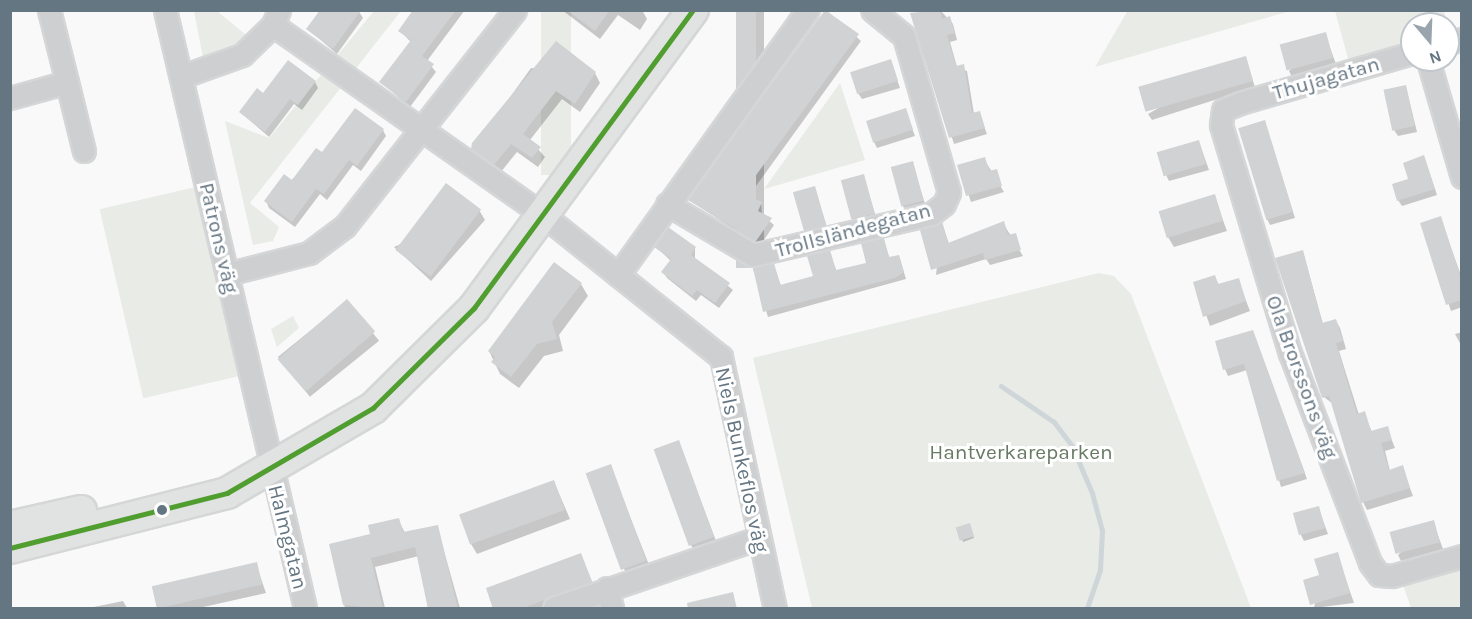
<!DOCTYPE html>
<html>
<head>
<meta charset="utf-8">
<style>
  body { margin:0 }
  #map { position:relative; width:1472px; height:619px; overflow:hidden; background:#f9f9f9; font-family:Karla,sans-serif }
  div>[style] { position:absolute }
  .green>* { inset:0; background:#e8ebe6; transform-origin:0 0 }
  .shadow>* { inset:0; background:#0003; transform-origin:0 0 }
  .stream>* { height:5px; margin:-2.5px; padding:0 2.5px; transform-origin:2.5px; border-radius:2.5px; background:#ced6d9 }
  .building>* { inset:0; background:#d0d2d3; transform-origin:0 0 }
  .roads { filter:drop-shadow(2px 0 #d5d6d7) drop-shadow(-2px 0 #d5d6d7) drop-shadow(0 2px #d5d6d7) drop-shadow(0 -2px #d5d6d7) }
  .street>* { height:21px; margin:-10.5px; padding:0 10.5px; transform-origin:10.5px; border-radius:10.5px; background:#cecfd0 }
  .secondary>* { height:30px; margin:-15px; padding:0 15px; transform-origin:15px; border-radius:15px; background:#e1e2e2 }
  .bus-1>* { height:4.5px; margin:-2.25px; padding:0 2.25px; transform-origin:2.25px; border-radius:2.25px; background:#509e2f }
  .dots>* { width:16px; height:16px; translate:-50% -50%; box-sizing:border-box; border:3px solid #fff; border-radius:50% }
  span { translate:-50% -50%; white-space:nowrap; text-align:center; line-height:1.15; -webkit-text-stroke:6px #fff; paint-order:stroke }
  .street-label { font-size:21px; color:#657683 }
  .park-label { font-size:21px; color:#687a64 }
  .frame { position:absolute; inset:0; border:12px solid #657683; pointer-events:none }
  .north { position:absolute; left:1400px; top:12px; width:60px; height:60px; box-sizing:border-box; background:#fff; border:2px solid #c1c8cd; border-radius:50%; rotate:161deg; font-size:16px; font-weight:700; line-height:24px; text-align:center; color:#657683 }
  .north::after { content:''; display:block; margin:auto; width:21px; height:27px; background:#99a4ac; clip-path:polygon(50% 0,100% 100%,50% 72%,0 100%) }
</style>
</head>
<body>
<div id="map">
  <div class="green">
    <i style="clip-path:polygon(1128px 10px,1290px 10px,1290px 11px,1095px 67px)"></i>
    <i style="clip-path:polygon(194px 11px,217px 11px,251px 39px,204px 63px)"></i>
    <i style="clip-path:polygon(374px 11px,401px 11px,250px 203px,279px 227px,273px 241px,253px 245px,225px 121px,269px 138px)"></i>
    <i style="left:541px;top:11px;width:30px;height:164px"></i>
    <i style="clip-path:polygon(1335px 11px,1444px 11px,1447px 24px,1412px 24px,1412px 42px,1349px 62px)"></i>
    <i style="clip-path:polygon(840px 83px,865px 160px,764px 189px)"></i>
    <i style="left:200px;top:186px;width:194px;height:103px;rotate:77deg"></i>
    <i style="clip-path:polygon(1099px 273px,1114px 276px,1131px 294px,1251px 608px,812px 608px,753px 358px)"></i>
    <i style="clip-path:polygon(293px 316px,299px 328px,277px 347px,271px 329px)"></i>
    <i style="clip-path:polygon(1461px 564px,1461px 608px,1411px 608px,1402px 582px)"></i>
  </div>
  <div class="shadow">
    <i style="clip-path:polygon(358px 10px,363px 18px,337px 54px,308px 29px)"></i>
    <i style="clip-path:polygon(416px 10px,465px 10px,427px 61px,436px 72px,410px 107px,381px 82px,411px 42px,400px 31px)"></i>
    <i style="clip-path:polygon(562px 10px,642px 10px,647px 19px,640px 30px,618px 15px,600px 39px)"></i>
    <i style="left:737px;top:10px;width:27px;height:257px"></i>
    <i style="clip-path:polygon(940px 10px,953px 24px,957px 40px,950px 42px,957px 67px,967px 71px,974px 114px,979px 113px,987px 134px,954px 144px,912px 14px)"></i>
    <i style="clip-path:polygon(827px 11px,861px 41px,748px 197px,761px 203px,762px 215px,774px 225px,760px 246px,689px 200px)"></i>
    <i style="clip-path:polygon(1325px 34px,1336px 64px,1292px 77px,1289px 71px)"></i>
    <i style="clip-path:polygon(1245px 58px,1255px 87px,1152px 120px,1148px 114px)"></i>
    <i style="clip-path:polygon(890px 61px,900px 88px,862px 99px,858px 93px)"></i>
    <i style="clip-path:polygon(531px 68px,595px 73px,600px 83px,580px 112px,562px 99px,530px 140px,545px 157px,538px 167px,517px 152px,500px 173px,473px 149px)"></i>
    <i style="clip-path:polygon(315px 82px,318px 88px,302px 110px,294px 104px,269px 137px,240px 112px,264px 96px)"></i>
    <i style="clip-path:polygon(1406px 87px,1417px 132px,1398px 136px,1394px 130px)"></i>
    <i style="clip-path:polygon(905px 110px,915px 136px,877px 148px,874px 142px)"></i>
    <i style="clip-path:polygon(1264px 122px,1295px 218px,1270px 225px,1267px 219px)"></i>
    <i style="clip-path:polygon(383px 130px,386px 136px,361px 171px,353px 165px,327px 200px,320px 194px,295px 227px,269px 208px,266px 201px,323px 154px)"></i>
    <i style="clip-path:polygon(1199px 142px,1209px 170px,1169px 181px,1166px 175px)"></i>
    <i style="clip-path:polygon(1424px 157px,1437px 195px,1402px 206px,1398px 200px)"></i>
    <i style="clip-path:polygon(984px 159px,1004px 192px,971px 202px,959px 166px)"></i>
    <i style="clip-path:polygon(912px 163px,926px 207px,907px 213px,903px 207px)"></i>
    <i style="clip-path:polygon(863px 175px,877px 220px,857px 225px,854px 218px)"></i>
    <i style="left:814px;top:187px;width:46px;height:21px;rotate:72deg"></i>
    <i style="clip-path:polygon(1214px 196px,1227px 231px,1174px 247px,1168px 237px)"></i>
    <i style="clip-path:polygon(479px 210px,485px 220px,431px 281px,394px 247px)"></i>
    <i style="clip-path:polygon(1440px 218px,1462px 278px,1462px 307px,1451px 311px,1422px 224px)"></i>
    <i style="clip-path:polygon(942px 223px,949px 244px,1003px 223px,1023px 256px,990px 265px,986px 259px,936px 275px)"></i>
    <i style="clip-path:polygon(883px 240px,890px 259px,899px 256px,906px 279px,768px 317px,753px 269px,774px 265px,781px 286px,814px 277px,829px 252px,837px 272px,868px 264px)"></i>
    <i style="clip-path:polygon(656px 247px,695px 248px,695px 259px,733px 290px,719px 308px,701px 295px,696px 301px,667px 278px,663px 272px,671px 261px)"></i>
    <i style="clip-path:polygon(1303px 252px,1323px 324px,1336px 321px,1340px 328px,1346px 349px,1339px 351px,1359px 415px,1364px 413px,1372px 432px,1387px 428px,1395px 448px,1385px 451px,1390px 471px,1402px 467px,1413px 496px,1367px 510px,1363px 502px,1333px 404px,1324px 397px)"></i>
    <i style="clip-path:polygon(1215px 277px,1219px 285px,1238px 280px,1250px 311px,1210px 326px,1195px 283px)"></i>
    <i style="clip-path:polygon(581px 284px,588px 296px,559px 335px,563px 351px,544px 356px,519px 388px,500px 374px,489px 351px)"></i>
    <i style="left:347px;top:301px;width:51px;height:89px;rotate:51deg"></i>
    <i style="clip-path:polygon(1253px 332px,1307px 479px,1281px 487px,1247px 370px,1228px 376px,1225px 369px)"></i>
    <i style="clip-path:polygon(1462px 332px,1462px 347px,1455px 334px)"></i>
    <i style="clip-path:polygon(678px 442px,718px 546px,696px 554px,691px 545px)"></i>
    <i style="clip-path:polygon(610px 466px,651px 570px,629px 578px,624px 569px)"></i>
    <i style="clip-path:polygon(554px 482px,570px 519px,477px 554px,471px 544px)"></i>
    <i style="clip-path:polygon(1318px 507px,1328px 534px,1304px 541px,1301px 535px)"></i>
    <i style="clip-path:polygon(398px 519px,405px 533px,437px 526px,460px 608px,430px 608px,419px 556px,375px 567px,385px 608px,345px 608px,330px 545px,372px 535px)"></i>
    <i style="clip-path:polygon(1433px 522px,1443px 549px,1401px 561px,1398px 555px)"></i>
    <i style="clip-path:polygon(970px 527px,974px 538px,963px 542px,962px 539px)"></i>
    <i style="clip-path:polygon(1337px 554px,1354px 603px,1314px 608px,1321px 576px)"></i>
    <i style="clip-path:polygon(581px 555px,596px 591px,550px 608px,495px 608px)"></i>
    <i style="clip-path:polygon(256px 564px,266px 593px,199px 608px,158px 607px)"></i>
    <i style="clip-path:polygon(123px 601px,127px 608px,89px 608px)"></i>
  </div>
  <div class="stream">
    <i style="left:1001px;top:386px;width:64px;rotate:34.2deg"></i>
    <i style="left:1054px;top:422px;width:30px;rotate:53deg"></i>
    <i style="left:1072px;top:446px;width:51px;rotate:66.9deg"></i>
    <i style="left:1092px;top:493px;width:39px;rotate:75deg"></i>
    <i style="left:1102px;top:531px;width:39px;rotate:93deg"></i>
    <i style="left:1100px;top:570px;width:40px;rotate:108.9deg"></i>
  </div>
  <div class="building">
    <i style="clip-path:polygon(320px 10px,361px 10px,333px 49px,306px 29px)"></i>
    <i style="clip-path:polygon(413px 10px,456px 10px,422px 56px,434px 64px,406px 102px,379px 82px,411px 40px,398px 31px)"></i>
    <i style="clip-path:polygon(567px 10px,610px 10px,595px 31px)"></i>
    <i style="left:736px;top:10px;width:20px;height:258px"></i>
    <i style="clip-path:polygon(825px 10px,859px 34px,743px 193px,762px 202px,758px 211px,772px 218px,756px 241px,688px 200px)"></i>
    <i style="clip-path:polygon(940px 10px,942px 19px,950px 16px,955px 33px,947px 35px,956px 66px,964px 64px,972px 113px,980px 111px,985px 128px,949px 138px,910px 13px)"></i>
    <i style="left:1326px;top:32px;width:27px;height:48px;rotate:75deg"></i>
    <i style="clip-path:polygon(556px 41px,596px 72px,575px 104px,556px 91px,523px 134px,541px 147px,532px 158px,511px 144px,494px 165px,471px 149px,472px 143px)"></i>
    <i style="left:1246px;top:56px;width:26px;height:112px;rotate:74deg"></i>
    <i style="left:891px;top:59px;width:23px;height:43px;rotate:72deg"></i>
    <i style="clip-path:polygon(288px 60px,316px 81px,298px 105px,290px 99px,265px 132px,239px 112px,257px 88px,263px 93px)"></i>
    <i style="left:1406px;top:85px;width:42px;height:23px;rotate:78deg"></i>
    <i style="clip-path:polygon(355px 108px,384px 129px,357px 166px,349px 160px,324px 194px,316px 189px,292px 222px,264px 201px,284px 174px,292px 180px,316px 148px,322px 152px)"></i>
    <i style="left:906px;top:108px;width:23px;height:42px;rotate:72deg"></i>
    <i style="left:1265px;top:120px;width:96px;height:28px;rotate:73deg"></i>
    <i style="left:1199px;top:140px;width:25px;height:44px;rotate:74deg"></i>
    <i style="clip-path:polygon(1424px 155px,1435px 189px,1397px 201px,1392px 184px,1408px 179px,1403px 163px)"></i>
    <i style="clip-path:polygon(985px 157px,989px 171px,997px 169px,1002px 186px,966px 196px,957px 165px)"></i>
    <i style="left:913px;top:161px;width:41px;height:23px;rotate:75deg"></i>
    <i style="left:864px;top:174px;width:41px;height:24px;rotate:75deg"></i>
    <i style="left:446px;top:183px;width:44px;height:84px;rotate:37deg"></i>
    <i style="left:815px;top:186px;width:41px;height:23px;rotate:74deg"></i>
    <i style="left:1215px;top:194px;width:28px;height:59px;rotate:73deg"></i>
    <i style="clip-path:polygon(1441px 216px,1461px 278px,1461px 300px,1446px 305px,1420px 223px)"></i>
    <i style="clip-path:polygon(942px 221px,948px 243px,1004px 221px,1008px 235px,1016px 233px,1021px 250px,985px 260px,983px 253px,931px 270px,920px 230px)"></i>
    <i style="clip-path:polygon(668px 227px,696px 247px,691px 255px,730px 283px,715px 303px,697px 290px,692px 296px,661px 272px,671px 259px,654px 247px)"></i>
    <i style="clip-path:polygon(884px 238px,889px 257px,899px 255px,904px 272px,895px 278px,763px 312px,753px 268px,774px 263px,780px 285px,813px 276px,807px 256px,830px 250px,836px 270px,866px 263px,861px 243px)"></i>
    <i style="clip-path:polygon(1303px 250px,1322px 323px,1336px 319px,1343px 341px,1336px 343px,1357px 414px,1365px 411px,1371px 431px,1388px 426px,1392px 440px,1381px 443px,1389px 470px,1403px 465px,1410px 488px,1361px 503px,1329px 396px,1322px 398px,1275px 258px)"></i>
    <i style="clip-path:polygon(554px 262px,582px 283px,552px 322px,557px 339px,537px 344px,511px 377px,491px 362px,495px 357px,488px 351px)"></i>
    <i style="clip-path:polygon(1215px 275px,1218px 284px,1239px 278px,1246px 301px,1203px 317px,1193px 282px)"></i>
    <i style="left:347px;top:299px;width:43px;height:92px;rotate:49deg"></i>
    <i style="clip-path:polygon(1253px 330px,1305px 473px,1277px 481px,1244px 364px,1223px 370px,1215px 341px)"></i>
    <i style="left:679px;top:440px;width:103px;height:27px;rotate:70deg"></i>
    <i style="left:611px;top:464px;width:103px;height:27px;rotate:70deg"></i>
    <i style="left:554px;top:480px;width:32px;height:101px;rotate:70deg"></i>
    <i style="left:1319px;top:506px;width:23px;height:27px;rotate:75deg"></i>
    <i style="clip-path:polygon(399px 518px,403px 532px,438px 525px,458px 609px,428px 609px,415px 547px,371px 558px,383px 609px,343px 605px,329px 544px,370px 534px,368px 525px)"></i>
    <i style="left:1434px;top:520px;width:23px;height:46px;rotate:75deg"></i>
    <i style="left:970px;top:523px;width:14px;height:15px;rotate:73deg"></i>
    <i style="clip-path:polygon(1338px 552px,1350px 593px,1310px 605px,1303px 580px,1319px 575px,1314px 559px)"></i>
    <i style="clip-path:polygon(581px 553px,592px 582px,521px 609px,493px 609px,486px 588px)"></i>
    <i style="left:257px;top:562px;width:23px;height:108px;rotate:77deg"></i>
    <i style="clip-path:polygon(733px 592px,737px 609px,688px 609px,687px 603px)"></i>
  </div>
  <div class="roads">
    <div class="street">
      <i style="left:165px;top:10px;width:614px;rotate:76.82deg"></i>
      <i style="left:273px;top:25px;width:330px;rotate:35.1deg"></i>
      <i style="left:543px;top:215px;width:228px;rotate:38.6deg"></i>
      <i style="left:721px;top:357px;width:257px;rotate:77.9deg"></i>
      <i style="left:1448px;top:43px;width:15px;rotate:-16deg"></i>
      <i style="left:1412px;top:53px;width:179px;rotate:163.8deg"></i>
      <i style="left:1240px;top:103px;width:18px;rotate:158deg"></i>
      <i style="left:1223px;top:110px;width:15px;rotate:98deg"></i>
      <i style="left:1221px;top:125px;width:238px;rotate:73.2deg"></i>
      <i style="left:1290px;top:353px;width:225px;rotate:69.1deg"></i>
      <i style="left:1370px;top:563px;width:15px;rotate:53deg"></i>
      <i style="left:1379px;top:575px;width:13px;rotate:4deg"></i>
      <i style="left:1392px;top:576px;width:73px;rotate:-15.9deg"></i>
      <i style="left:1428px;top:60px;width:122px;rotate:73.8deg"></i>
      <i style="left:183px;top:76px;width:63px;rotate:-19.6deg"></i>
      <i style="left:242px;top:55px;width:43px;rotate:-44.1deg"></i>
      <i style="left:273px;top:25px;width:16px;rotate:-68deg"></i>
      <i style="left:67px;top:82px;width:71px;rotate:76.2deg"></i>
      <i style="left:10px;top:98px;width:59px;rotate:-15.7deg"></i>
      <i style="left:67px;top:82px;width:74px;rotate:-104deg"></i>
      <i style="left:667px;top:204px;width:100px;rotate:30.7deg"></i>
      <i style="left:753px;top:255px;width:183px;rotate:-13deg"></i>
      <i style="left:931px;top:214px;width:16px;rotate:-38deg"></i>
      <i style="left:944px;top:204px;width:13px;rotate:-67deg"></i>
      <i style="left:949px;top:192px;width:162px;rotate:-106.1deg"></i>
      <i style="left:904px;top:36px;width:41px;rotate:-140.9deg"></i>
      <i style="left:227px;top:274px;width:85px;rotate:-14.4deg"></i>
      <i style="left:309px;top:253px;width:45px;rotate:-36.9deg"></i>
      <i style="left:345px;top:226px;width:275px;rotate:-51.8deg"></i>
      <i style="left:618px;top:275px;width:326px;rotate:-54.4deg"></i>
      <i style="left:607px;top:588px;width:21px;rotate:76deg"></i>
      <i style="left:554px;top:608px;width:216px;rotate:-18.9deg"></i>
    </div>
    <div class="secondary">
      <i style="left:10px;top:527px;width:73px;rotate:-12.7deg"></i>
      <i style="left:10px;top:548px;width:224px;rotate:-14.2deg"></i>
      <i style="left:227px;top:493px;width:169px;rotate:-30.2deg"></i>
      <i style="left:373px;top:408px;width:142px;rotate:-44.7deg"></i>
      <i style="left:474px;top:308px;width:370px;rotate:-53.7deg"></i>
    </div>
  </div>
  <div class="bus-1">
    <i style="left:10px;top:548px;width:224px;rotate:-14.2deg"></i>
    <i style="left:227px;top:493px;width:169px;rotate:-30.2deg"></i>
    <i style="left:373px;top:408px;width:142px;rotate:-44.7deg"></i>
    <i style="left:474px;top:308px;width:370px;rotate:-53.7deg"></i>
  </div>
  <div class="dots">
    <i style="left:162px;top:510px;background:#657683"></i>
  </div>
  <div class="street-label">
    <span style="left:1326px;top:78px;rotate:-16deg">Thujagatan</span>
    <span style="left:853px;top:230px;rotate:-15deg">Trollsländegatan</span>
    <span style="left:219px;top:238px;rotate:77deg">Patrons väg</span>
    <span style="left:1302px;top:377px;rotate:70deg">Ola Brorssons väg</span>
    <span style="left:742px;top:460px;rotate:78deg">Niels Bunkeflos väg</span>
    <span style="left:288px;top:537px;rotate:76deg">Halmgatan</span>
  </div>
  <div class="park-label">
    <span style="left:1021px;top:452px">Hantverkareparken</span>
  </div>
  <div class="frame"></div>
  <div class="north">N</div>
</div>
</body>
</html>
